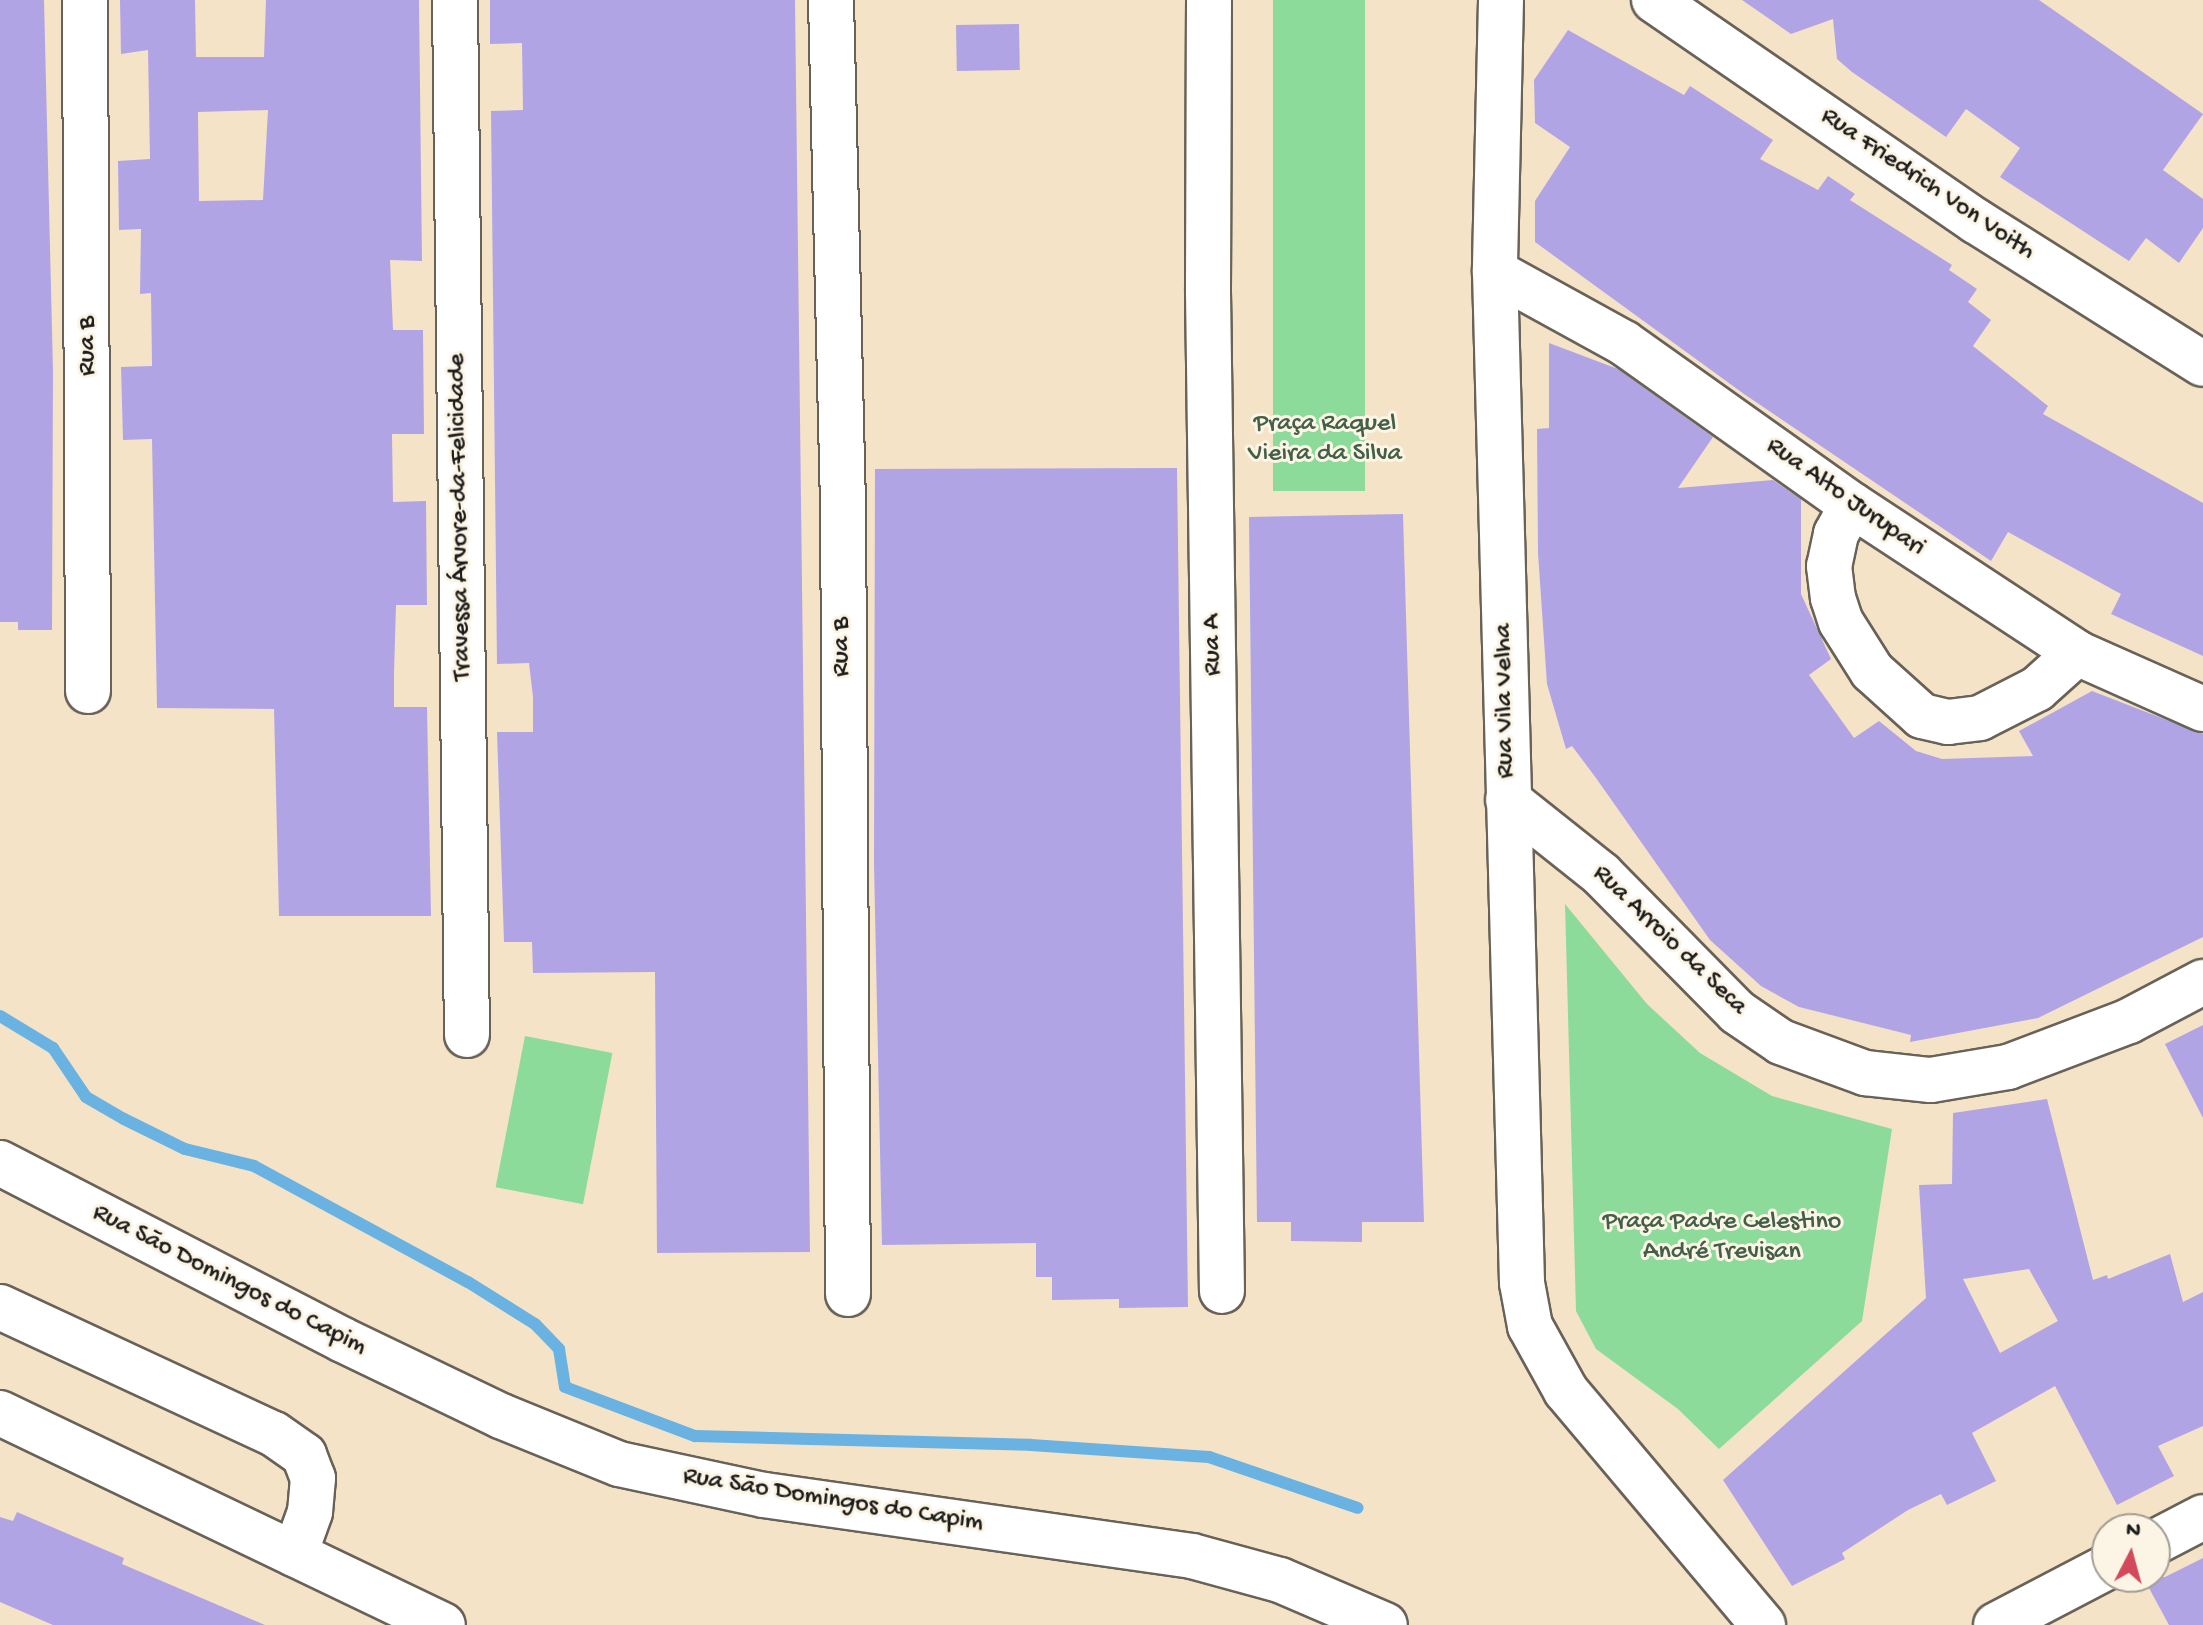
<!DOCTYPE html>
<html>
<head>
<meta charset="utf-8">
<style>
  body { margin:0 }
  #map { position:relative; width:2203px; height:1625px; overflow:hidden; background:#f4e3c7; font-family:"Gochi Hand",sans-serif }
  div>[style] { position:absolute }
  .green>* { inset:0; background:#8cdb9a; transform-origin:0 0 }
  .stream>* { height:12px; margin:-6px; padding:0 6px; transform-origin:6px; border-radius:6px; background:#69b2e1 }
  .building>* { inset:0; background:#b1a4e5; transform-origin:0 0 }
  .roads { filter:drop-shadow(2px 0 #686258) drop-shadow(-2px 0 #686258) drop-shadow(0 2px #686258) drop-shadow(0 -2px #686258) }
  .street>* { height:44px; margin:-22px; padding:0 22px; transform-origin:22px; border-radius:22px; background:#fff }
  span { translate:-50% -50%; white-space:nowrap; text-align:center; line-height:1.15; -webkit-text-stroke:6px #fcf5e5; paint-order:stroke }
  .street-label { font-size:26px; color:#1c1c1c }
  .park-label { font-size:26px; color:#435f48 }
  .north { position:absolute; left:2091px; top:1513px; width:80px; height:80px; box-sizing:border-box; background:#fcf5e5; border:2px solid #a29e95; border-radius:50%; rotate:6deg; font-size:22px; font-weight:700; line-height:32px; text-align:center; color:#1c1c1c }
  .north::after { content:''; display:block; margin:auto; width:28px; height:36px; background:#d1495b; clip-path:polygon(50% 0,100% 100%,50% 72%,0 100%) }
</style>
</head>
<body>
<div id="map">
  <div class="green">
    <i style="left:1273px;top:0;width:92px;height:491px"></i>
    <i style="clip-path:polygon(1565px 904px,1647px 1004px,1700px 1053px,1772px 1096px,1892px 1129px,1862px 1321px,1719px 1449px,1678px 1409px,1596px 1349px,1576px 1311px)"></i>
    <i style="left:525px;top:1036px;width:89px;height:154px;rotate:11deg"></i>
  </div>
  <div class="stream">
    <i style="left:0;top:1016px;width:62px;rotate:31.1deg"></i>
    <i style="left:53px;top:1048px;width:59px;rotate:56deg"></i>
    <i style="left:86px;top:1097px;width:44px;rotate:30.1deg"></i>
    <i style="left:124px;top:1119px;width:68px;rotate:26.2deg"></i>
    <i style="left:185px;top:1149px;width:71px;rotate:13.8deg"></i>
    <i style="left:254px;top:1166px;width:243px;rotate:28.5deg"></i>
    <i style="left:468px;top:1282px;width:79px;rotate:32.1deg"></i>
    <i style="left:535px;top:1324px;width:35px;rotate:46deg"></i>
    <i style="left:559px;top:1349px;width:38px;rotate:81deg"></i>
    <i style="left:565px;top:1387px;width:139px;rotate:20.7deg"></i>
    <i style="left:695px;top:1436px;width:336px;rotate:1.5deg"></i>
    <i style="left:1031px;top:1445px;width:178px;rotate:3.9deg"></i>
    <i style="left:1209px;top:1457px;width:157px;rotate:18.9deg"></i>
  </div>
  <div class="building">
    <i style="clip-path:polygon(0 0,44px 0,53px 371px,52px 630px,18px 630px,18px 622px,0 622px)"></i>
    <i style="clip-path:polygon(evenodd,120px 0,195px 0,196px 57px,264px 57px,266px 0,419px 0,422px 261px,390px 260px,393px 330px,423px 330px,424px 434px,392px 434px,393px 502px,426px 501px,427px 605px,396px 605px,394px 674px,394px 707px,427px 707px,431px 916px,279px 916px,274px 709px,157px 708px,152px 439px,123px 440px,121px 367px,152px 366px,151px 293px,140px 294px,141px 229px,119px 230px,118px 161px,150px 159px,148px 50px,121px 54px,120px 0,268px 110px,263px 200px,199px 201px,198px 112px,268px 110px)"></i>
    <i style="clip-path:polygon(490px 0,795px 0,810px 1252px,657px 1253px,655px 972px,533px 973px,532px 942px,504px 942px,497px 732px,533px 732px,533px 697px,529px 663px,497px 664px,491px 111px,523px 110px,522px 43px,490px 44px)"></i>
    <i style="clip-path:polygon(1742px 0,2039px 0,2203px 114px,2163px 170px,2203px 199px,2203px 228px,2179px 263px,2146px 238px,2129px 261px,2000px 177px,2020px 148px,1966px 109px,1946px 137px,1852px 72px,1837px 59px,1833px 19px,1791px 34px)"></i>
    <i style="left:1019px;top:24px;width:46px;height:63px;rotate:89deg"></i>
    <i style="clip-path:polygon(1568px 30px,1684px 95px,1690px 86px,1773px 140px,1760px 159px,1818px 190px,1828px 176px,1855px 194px,1850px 200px,1952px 265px,1949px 270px,1977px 289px,1968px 302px,1991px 320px,1973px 346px,2048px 406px,2043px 414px,2203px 503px,2203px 656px,2111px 614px,2121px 594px,2008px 532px,1991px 561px,1744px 394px,1535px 242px,1535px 201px,1570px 147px,1535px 123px,1534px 80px)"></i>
    <i style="clip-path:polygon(1549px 343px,1618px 369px,1713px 437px,1678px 488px,1773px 480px,1801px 499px,1801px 594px,1831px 659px,1809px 675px,1854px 738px,1879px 721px,1916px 751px,1942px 759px,2033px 756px,2019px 731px,2092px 691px,2203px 734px,2203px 937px,2038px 1018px,1910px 1042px,1911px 1035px,1799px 1007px,1761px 986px,1710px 940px,1596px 778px,1572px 746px,1566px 749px,1547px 684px,1538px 553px,1537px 429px,1549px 428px)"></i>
    <i style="clip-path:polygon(1177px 468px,1188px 1307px,1119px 1308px,1119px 1299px,1052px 1300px,1052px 1277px,1036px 1277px,1036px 1243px,882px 1245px,874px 864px,875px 469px)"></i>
    <i style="clip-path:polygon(1403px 514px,1424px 1222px,1362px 1222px,1362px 1242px,1291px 1241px,1291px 1222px,1257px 1222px,1249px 517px)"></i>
    <i style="clip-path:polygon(2203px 1025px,2203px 1118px,2165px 1044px)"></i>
    <i style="clip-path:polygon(evenodd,2047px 1099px,2093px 1280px,2107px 1275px,2108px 1279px,2170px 1254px,2183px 1302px,2203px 1292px,2203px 1426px,2158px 1446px,2174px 1476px,2117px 1505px,2055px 1386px,1972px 1433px,1996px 1481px,1947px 1505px,1941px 1494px,1908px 1510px,1842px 1553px,1845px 1559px,1792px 1586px,1723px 1480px,1926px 1298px,1919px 1185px,1952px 1184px,1953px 1113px,2047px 1099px,2029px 1269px,2058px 1321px,2000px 1353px,1963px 1279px,2029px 1269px)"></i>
    <i style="clip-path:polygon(17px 1512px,124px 1558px,122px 1564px,265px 1625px,53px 1625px,0 1602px,0 1517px,13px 1521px)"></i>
    <i style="clip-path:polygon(2203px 1558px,2203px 1625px,2169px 1625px,2143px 1577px,2165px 1577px)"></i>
  </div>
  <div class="roads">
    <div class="street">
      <i style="left:85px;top:0;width:691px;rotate:89.75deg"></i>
      <i style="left:455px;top:0;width:1035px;rotate:89.34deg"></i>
      <i style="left:831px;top:0;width:507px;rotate:88.64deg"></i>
      <i style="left:843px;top:507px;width:787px;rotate:89.64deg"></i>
      <i style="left:1209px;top:0;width:292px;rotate:90.2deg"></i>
      <i style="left:1208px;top:292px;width:999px;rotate:89.2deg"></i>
      <i style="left:1501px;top:0;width:272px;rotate:91.3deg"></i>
      <i style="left:1495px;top:272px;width:1011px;rotate:88.47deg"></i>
      <i style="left:1522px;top:1283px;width:44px;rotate:79.5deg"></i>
      <i style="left:1530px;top:1326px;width:74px;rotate:61deg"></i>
      <i style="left:1566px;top:1391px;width:306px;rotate:49.9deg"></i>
      <i style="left:1654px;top:0;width:391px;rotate:34.5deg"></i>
      <i style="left:1976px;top:221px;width:268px;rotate:32.2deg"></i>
      <i style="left:1495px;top:272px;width:147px;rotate:28.8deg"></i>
      <i style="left:1624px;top:343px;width:280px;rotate:35.4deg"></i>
      <i style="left:1852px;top:505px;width:269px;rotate:33.3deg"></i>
      <i style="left:2077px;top:653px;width:138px;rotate:24deg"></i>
      <i style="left:1852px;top:505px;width:33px;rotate:119deg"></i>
      <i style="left:1836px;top:534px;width:33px;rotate:102deg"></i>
      <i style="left:1829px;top:566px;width:32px;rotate:83deg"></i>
      <i style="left:1833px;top:598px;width:25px;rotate:72deg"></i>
      <i style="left:1841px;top:622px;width:58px;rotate:57.7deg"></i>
      <i style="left:1872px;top:671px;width:67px;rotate:42deg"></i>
      <i style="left:1922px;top:716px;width:27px;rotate:13deg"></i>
      <i style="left:1948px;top:722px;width:32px;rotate:-7deg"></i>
      <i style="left:1980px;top:718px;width:64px;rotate:-27deg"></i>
      <i style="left:2037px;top:689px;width:54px;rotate:-42deg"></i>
      <i style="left:1508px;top:800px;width:119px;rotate:38.5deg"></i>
      <i style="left:1601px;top:874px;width:194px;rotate:45.4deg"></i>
      <i style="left:1737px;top:1012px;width:53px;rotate:34.3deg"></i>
      <i style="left:1781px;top:1042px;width:90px;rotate:20.3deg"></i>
      <i style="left:1865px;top:1073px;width:66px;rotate:6.1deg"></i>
      <i style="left:1931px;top:1080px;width:78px;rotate:-9.6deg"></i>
      <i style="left:2008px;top:1067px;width:129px;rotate:-20.8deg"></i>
      <i style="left:2129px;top:1021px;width:84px;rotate:-27.8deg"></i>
      <i style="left:0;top:1163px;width:386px;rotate:27.3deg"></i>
      <i style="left:343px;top:1340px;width:175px;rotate:25.7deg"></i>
      <i style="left:501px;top:1416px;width:127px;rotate:22.1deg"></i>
      <i style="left:619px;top:1464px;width:148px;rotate:12.1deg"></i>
      <i style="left:764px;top:1495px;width:432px;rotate:8.1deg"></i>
      <i style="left:1192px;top:1556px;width:91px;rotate:15.3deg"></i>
      <i style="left:1280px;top:1580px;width:114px;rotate:23.2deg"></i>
      <i style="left:0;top:1307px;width:302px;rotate:24.9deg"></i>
      <i style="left:274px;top:1434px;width:37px;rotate:35deg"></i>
      <i style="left:304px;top:1455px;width:25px;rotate:69deg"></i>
      <i style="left:313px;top:1478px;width:34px;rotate:95deg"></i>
      <i style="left:310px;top:1512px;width:45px;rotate:109.7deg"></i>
      <i style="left:0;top:1413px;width:491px;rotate:25.6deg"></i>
      <i style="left:2155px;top:1542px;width:54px;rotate:-27.5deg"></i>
      <i style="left:1996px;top:1625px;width:125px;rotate:-27.6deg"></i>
    </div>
  </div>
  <div class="street-label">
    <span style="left:1927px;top:185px;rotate:34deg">Rua Friedrich Von Voith</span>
    <span style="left:89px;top:346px;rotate:-90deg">Rua B</span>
    <span style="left:1845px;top:498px;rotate:35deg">Rua Alto Jurupari</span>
    <span style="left:461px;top:517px;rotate:-91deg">Travessa Árvore-da-Felicidade</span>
    <span style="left:1214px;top:645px;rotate:-91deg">Rua A</span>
    <span style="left:843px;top:647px;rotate:-90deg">Rua B</span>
    <span style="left:1506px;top:701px;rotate:-91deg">Rua Vila Velha</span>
    <span style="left:1669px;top:941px;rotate:44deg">Rua Arroio da Seca</span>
    <span style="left:229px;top:1281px;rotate:27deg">Rua São Domingos do Capim</span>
    <span style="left:833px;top:1501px;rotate:9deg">Rua São Domingos do Capim</span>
  </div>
  <div class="park-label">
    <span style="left:1325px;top:440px">Praça Raquel<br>Vieira da Silva</span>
    <span style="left:1722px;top:1238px">Praça Padre Celestino<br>André Trevisan</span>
  </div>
  <div class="north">N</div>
</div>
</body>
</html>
